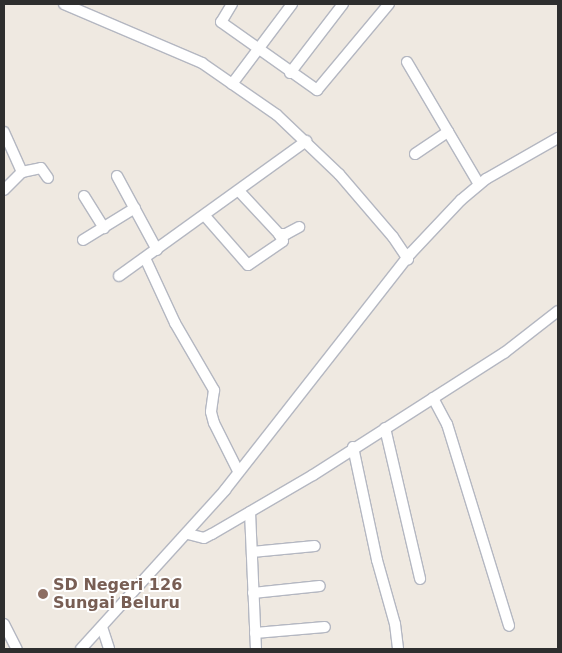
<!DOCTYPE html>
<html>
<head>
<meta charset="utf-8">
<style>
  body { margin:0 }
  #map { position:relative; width:562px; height:653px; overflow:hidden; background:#efe9e1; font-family:"DejaVu Sans",sans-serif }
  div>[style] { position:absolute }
  .roads { filter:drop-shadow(1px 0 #b4b7c1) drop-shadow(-1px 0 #b4b7c1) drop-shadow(0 1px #b4b7c1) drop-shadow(0 -1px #b4b7c1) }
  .street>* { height:10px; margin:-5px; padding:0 5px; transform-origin:5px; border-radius:5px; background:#fff }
  .dots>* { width:14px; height:14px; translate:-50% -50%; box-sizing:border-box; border:2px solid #fff; border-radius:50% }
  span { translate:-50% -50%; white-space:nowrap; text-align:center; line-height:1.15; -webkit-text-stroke:4px #fff; paint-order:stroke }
  .education-label { font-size:16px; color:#785e54; font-weight:700 }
  .left { translate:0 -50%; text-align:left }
  .frame { position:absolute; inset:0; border:5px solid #2e2e2e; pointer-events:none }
</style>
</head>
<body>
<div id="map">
  <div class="roads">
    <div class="street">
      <i style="left:64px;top:4px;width:150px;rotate:23.1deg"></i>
      <i style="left:202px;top:63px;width:91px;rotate:34.7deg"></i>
      <i style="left:277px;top:115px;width:86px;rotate:43.6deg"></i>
      <i style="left:339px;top:174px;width:83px;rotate:49.4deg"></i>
      <i style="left:393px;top:237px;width:27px;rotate:56deg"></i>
      <i style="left:232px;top:4px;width:21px;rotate:121deg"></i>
      <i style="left:221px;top:22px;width:118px;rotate:35.3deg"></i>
      <i style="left:317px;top:90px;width:112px;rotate:-50.1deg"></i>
      <i style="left:407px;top:62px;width:142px;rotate:59.5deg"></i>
      <i style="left:290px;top:73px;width:87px;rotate:-52.5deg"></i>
      <i style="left:232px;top:84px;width:100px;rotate:-53.1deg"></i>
      <i style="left:4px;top:132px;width:44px;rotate:65.8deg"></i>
      <i style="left:415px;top:154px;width:40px;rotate:-34deg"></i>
      <i style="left:117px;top:176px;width:84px;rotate:61.6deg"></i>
      <i style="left:4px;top:190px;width:25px;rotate:-45deg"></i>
      <i style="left:22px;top:172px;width:19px;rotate:-12deg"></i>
      <i style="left:41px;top:168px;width:12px;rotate:55deg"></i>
      <i style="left:239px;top:191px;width:59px;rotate:47.1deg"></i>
      <i style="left:279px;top:234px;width:7px"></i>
      <i style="left:286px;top:234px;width:15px;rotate:-28deg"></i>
      <i style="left:84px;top:196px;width:38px;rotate:58deg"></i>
      <i style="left:205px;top:216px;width:65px;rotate:48.7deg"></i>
      <i style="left:248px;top:265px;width:42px;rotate:-34.4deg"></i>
      <i style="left:283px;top:241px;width:8px;rotate:-120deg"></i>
      <i style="left:83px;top:240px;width:61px;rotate:-31.6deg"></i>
      <i style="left:145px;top:258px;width:72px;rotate:65.2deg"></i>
      <i style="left:175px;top:323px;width:78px;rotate:59.8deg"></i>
      <i style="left:214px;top:390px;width:22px;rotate:98deg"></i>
      <i style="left:211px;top:412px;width:11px;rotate:75deg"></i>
      <i style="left:214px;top:423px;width:54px;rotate:63.4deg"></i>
      <i style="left:119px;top:276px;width:231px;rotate:-35.8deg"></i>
      <i style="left:433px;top:398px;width:30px;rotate:62deg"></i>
      <i style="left:447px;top:424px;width:211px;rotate:72.9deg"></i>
      <i style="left:385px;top:428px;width:155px;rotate:76.9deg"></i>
      <i style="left:353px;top:447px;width:116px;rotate:78deg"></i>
      <i style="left:377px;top:560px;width:66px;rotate:74.3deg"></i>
      <i style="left:395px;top:624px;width:25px;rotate:83deg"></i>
      <i style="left:250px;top:512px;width:137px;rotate:87.5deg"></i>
      <i style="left:188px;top:534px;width:16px;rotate:14deg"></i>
      <i style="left:204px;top:538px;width:9px;rotate:-27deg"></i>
      <i style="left:212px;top:534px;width:117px;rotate:-30.3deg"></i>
      <i style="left:313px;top:475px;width:227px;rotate:-32.6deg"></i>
      <i style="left:504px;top:353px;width:68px;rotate:-37.9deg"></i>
      <i style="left:252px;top:552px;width:63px;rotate:-5.4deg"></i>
      <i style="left:253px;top:593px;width:67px;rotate:-6deg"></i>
      <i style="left:4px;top:624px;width:28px;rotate:63deg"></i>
      <i style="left:102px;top:627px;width:23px;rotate:72deg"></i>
      <i style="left:255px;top:633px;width:70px;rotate:-4.9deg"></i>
      <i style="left:81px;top:649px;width:215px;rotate:-47.8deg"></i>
      <i style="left:225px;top:490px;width:301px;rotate:-51.9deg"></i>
      <i style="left:411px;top:253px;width:73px;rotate:-46.7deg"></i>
      <i style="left:461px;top:200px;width:33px;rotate:-40deg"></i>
      <i style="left:486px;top:179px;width:83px;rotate:-29.7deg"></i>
    </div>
  </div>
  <div class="dots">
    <i style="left:43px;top:594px;background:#8d6e63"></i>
  </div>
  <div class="education-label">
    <span class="left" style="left:53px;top:594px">SD Negeri 126<br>Sungai Beluru</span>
  </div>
  <div class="frame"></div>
</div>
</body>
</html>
